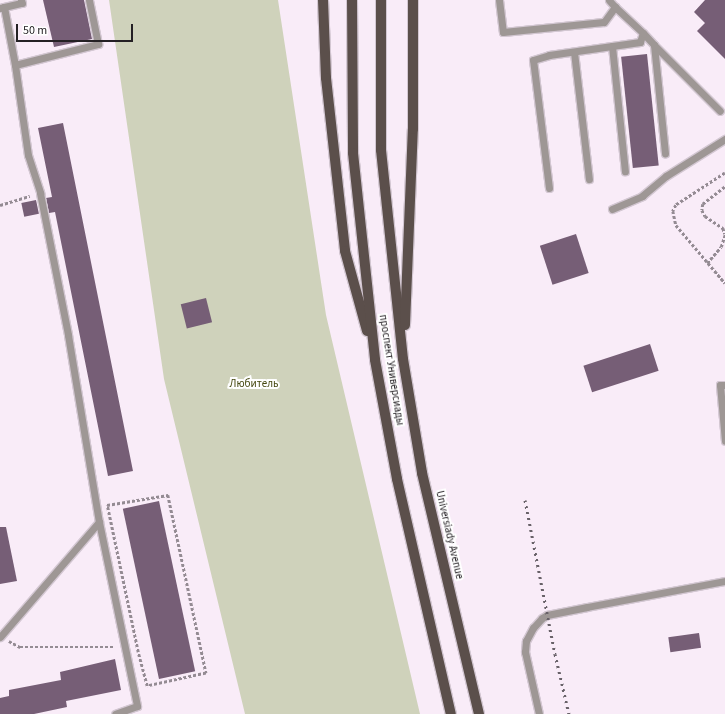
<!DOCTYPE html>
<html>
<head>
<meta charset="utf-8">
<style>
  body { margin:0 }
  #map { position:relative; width:725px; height:714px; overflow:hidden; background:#f9ecf8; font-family:"Source Sans 3",sans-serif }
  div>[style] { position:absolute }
  .green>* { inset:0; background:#cfd2bb }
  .building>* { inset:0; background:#765e76; transform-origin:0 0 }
  .path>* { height:2.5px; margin-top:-1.25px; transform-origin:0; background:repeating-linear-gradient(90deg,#948b93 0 3px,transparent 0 5px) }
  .roads { filter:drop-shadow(1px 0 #d3c7d2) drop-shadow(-1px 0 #d3c7d2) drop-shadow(0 1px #d3c7d2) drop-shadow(0 -1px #d3c7d2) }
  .service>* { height:7px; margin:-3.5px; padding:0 3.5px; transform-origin:3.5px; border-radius:3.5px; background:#9e9795 }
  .primary>* { height:10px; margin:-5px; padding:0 5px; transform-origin:5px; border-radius:5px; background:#5b4f4b }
  .rail>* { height:3px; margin-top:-1.5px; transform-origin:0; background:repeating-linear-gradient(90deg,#686168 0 2px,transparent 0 6px) }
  span { translate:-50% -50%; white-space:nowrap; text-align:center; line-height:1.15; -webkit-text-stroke:4px #fff; paint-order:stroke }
  .street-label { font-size:11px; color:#242024 }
  .park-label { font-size:11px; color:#43460d }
  .scale { position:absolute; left:16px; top:24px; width:117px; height:18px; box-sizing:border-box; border:2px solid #242024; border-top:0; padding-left:5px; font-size:12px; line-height:14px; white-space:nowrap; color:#242024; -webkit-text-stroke:3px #fff; paint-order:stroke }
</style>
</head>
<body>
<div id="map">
  <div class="green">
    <i style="clip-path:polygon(109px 0,278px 0,326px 315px,420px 714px,245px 714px,164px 379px)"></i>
  </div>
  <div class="building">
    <i style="clip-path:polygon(43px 0,84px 0,92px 39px,54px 47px)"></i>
    <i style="clip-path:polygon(705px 0,725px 0,725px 59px,697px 31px,705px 23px,694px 12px)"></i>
    <i style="left:647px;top:54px;width:112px;height:26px;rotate:84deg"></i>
    <i style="clip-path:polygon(63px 123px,133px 471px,108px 476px,55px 212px,49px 213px,46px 198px,52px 197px,38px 128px)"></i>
    <i style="left:36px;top:200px;width:14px;height:15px;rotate:78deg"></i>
    <i style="left:576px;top:234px;width:41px;height:38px;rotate:72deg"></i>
    <i style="left:206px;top:298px;width:25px;height:26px;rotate:76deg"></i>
    <i style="left:650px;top:344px;width:28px;height:70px;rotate:72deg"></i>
    <i style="left:159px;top:501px;width:174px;height:37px;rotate:78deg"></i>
    <i style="clip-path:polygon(0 527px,6px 527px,17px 581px,0 584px)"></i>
    <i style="left:699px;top:633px;width:15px;height:31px;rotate:82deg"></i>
    <i style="clip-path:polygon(115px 659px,121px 690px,66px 701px,67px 707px,34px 714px,0 714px,0 698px,9px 696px,9px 690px,61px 680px,60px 672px)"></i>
  </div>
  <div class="path">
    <i style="left:725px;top:173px;width:59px;rotate:146.9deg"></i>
    <i style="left:676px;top:205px;width:7px;rotate:117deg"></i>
    <i style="left:673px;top:211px;width:14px;rotate:78deg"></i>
    <i style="left:676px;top:225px;width:76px;rotate:49.8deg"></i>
    <i style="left:725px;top:187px;width:28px;rotate:142deg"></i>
    <i style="left:703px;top:204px;width:6px;rotate:99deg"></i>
    <i style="left:702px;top:210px;width:7px;rotate:63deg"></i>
    <i style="left:705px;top:216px;width:22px;rotate:34deg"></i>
    <i style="left:723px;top:228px;width:6px;rotate:72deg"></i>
    <i style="left:0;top:205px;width:31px;rotate:-17deg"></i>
    <i style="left:707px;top:263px;width:21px;rotate:-49deg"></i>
    <i style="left:721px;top:247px;width:13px;rotate:-72deg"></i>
    <i style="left:168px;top:495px;width:182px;rotate:77.9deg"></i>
    <i style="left:206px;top:673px;width:60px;rotate:167.6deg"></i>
    <i style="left:147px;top:686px;width:35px;rotate:-105deg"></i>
    <i style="left:138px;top:652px;width:150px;rotate:-101.9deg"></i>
    <i style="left:107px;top:505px;width:62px;rotate:-9.3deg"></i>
    <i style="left:9px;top:641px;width:13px;rotate:29deg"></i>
    <i style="left:20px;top:647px;width:94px"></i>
  </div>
  <div class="roads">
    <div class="service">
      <i style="left:499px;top:0;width:32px;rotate:83deg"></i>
      <i style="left:503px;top:32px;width:101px;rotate:-5.7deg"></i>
      <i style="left:604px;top:22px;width:19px;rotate:-54deg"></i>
      <i style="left:615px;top:7px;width:9px;rotate:-131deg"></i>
      <i style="left:4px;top:7px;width:18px;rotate:-13deg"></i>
      <i style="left:22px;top:3px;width:3px;rotate:-108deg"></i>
      <i style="left:0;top:8px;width:4px;rotate:-14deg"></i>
      <i style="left:4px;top:7px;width:59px;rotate:79.3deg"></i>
      <i style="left:15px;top:65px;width:91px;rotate:81.8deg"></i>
      <i style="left:28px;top:155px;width:40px;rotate:72deg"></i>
      <i style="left:40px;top:193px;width:145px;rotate:78.8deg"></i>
      <i style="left:68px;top:335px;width:190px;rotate:80.6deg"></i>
      <i style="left:99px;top:522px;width:188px;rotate:78.3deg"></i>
      <i style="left:137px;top:706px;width:23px;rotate:160deg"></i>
      <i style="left:643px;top:33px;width:16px;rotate:47deg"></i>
      <i style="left:654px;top:45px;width:109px;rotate:84.2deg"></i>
      <i style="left:654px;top:45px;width:93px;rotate:45deg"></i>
      <i style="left:612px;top:46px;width:126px;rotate:84.1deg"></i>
      <i style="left:574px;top:52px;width:128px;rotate:83.3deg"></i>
      <i style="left:15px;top:65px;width:86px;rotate:-14.2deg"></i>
      <i style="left:98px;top:44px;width:45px;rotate:-101.6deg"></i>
      <i style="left:549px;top:188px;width:129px;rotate:-97.1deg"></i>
      <i style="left:533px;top:60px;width:17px;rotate:-17deg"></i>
      <i style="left:549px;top:55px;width:92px;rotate:-8.1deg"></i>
      <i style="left:640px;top:42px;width:9px;rotate:-72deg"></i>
      <i style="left:643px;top:33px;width:38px;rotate:-137deg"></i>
      <i style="left:612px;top:209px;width:33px;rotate:-23deg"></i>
      <i style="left:642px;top:196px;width:31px;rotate:-40deg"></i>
      <i style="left:666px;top:176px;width:70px;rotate:-32.1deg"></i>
      <i style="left:725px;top:385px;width:5px;rotate:180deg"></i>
      <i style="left:720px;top:385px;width:56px;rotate:84.9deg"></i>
      <i style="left:0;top:637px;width:152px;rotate:-49.3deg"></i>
      <i style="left:539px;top:714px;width:64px;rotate:-102.7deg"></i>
      <i style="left:525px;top:652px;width:11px;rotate:-85deg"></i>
      <i style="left:526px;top:641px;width:15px;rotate:-62deg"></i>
      <i style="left:533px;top:628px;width:13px;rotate:-48deg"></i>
      <i style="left:542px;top:618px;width:6px;rotate:-31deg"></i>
      <i style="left:547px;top:615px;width:41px;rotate:-11.3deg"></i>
      <i style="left:587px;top:607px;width:140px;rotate:-10.7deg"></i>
    </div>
    <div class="primary">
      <i style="left:323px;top:0;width:78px;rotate:87.8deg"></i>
      <i style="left:326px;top:78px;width:174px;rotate:83.7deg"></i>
      <i style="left:345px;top:251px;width:83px;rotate:74.6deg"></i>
      <i style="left:352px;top:0;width:153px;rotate:89.6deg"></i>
      <i style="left:353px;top:153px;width:208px;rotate:83.9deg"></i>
      <i style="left:375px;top:360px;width:121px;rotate:79.5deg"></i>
      <i style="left:397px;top:479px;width:241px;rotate:77.1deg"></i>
      <i style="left:381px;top:0;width:150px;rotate:90deg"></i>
      <i style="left:381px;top:150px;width:210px;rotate:84deg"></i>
      <i style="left:403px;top:359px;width:116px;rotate:80.5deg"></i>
      <i style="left:422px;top:473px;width:248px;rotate:76.7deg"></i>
      <i style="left:405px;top:325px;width:196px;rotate:-87.7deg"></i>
      <i style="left:413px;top:129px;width:129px;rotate:-90deg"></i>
    </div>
  </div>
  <div class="rail">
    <i style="left:525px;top:500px;width:157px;rotate:79deg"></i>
    <i style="left:555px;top:654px;width:62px;rotate:76.9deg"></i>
  </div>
  <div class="street-label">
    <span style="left:391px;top:370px;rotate:81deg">проспект Универсиады</span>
    <span style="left:449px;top:535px;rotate:77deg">Universiady Avenue</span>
  </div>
  <div class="park-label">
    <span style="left:254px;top:384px">Любитель</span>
  </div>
  <div class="scale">50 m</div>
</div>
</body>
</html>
